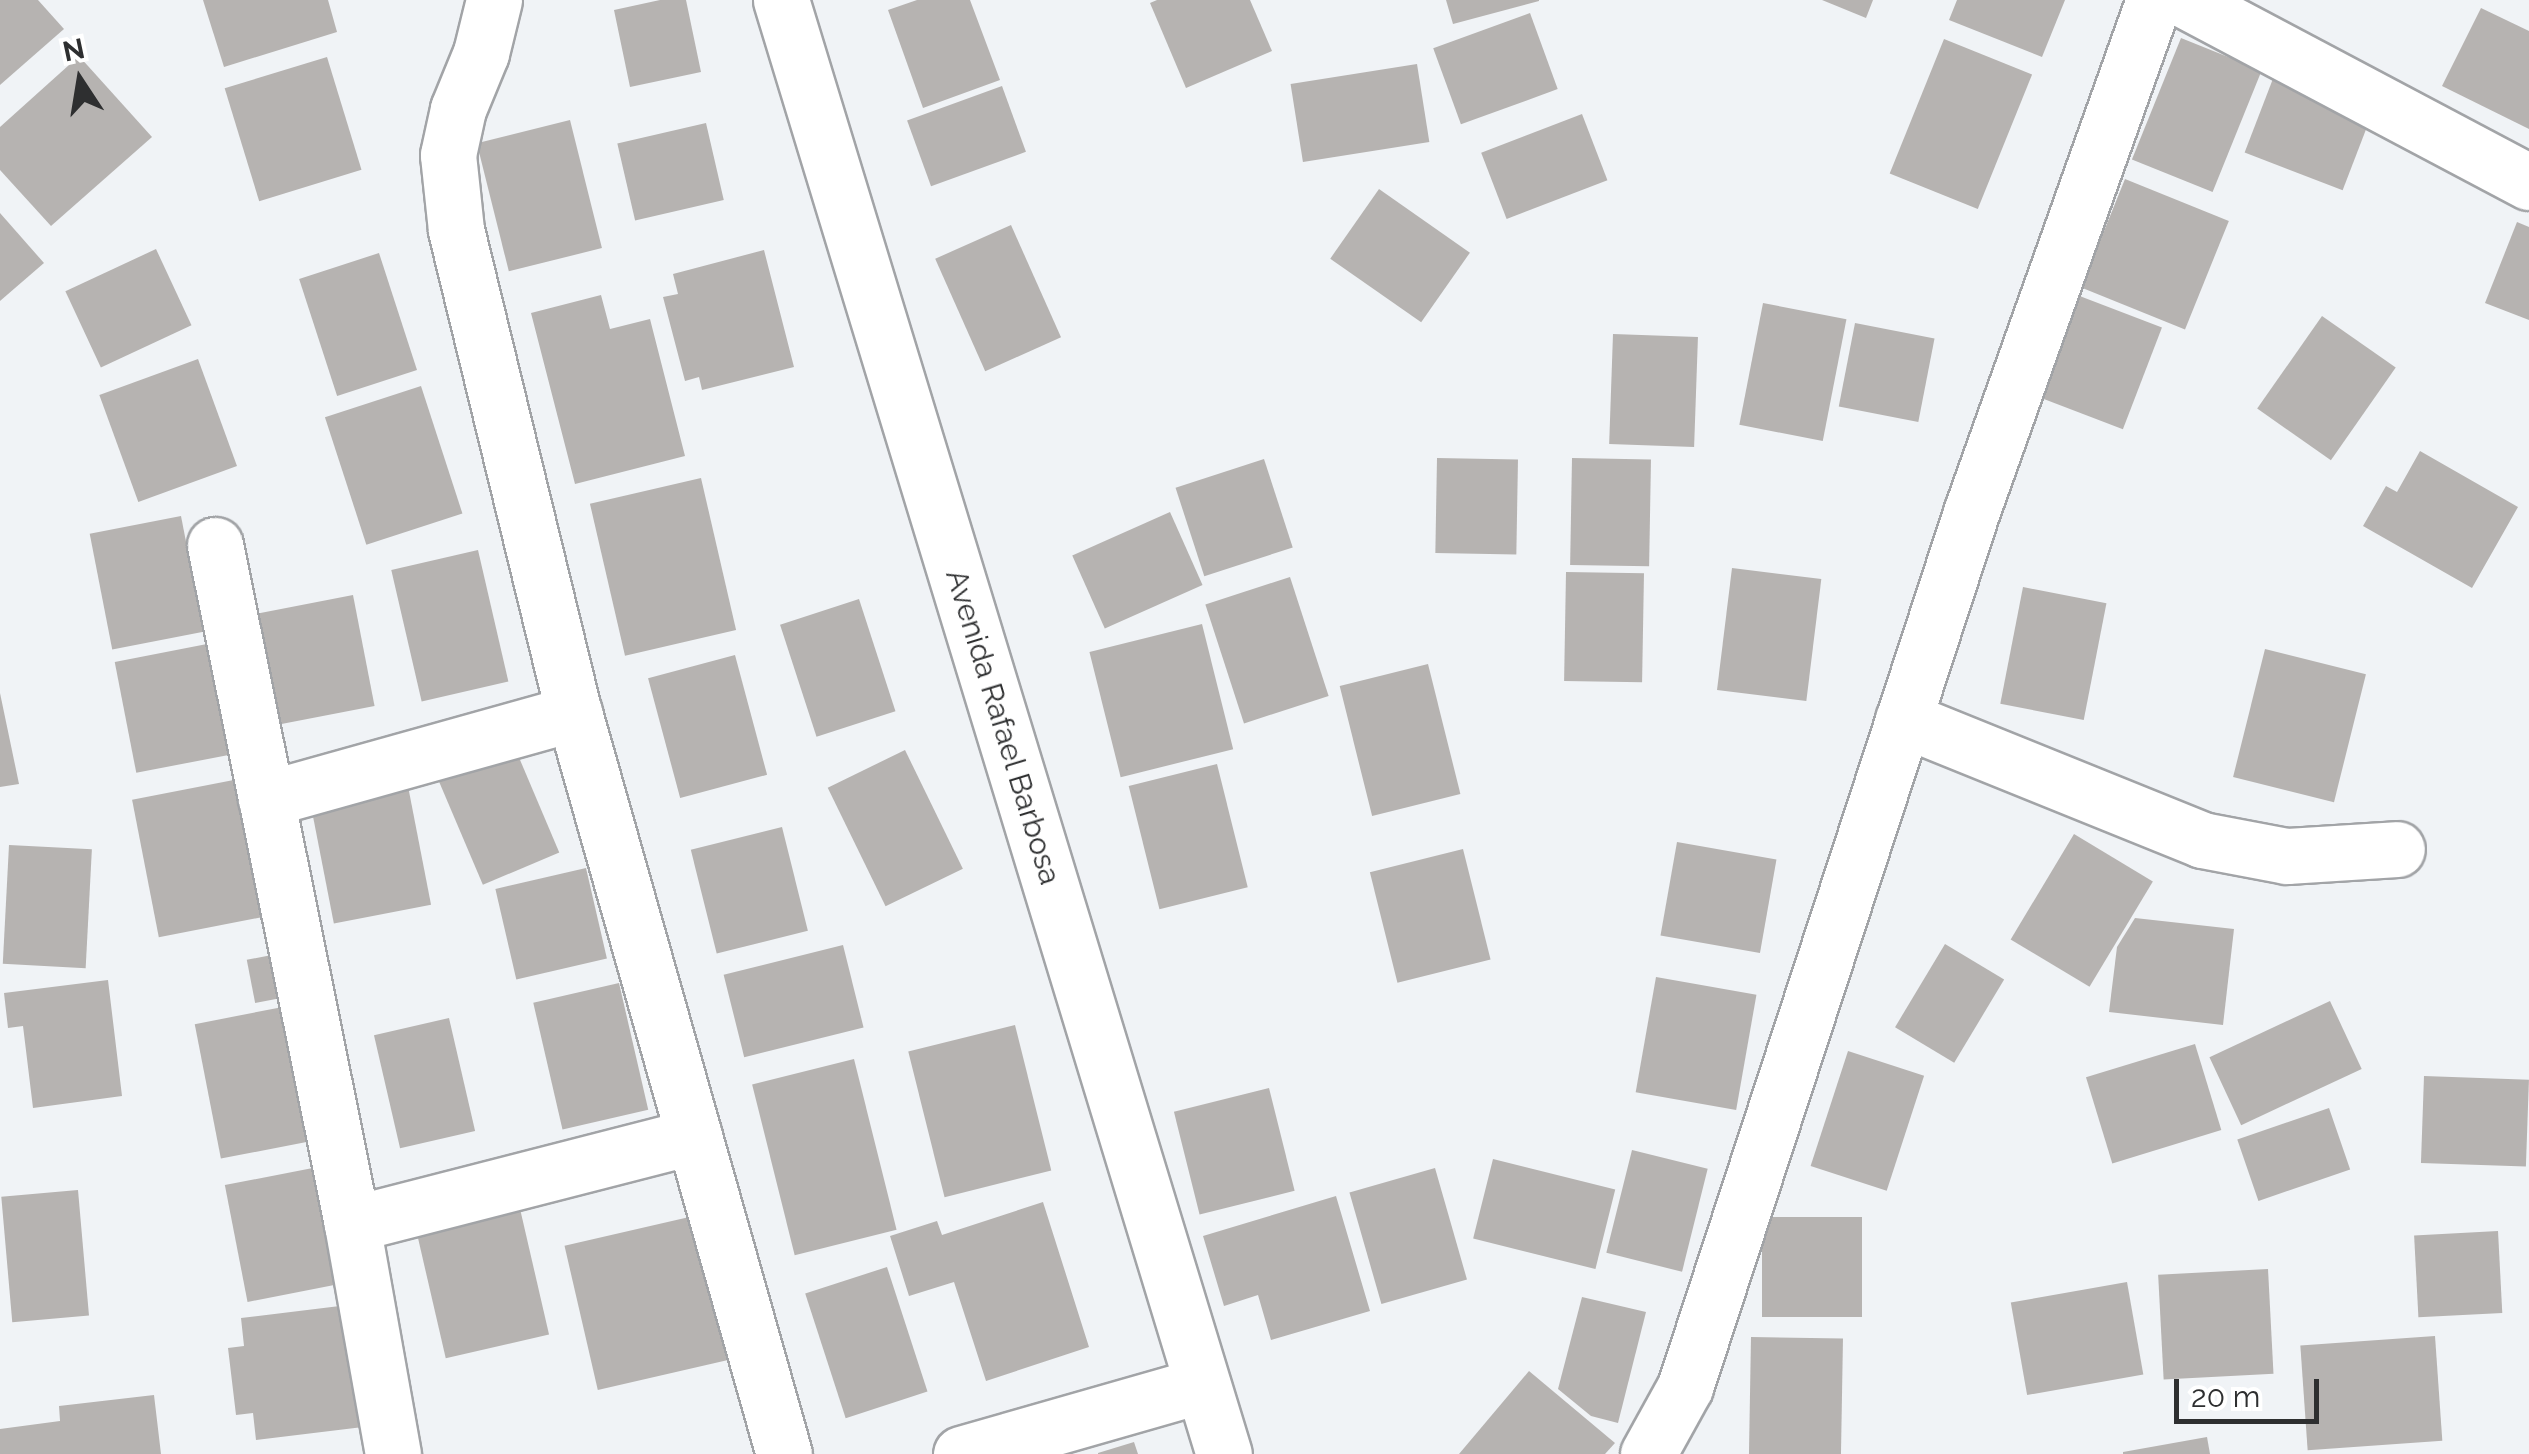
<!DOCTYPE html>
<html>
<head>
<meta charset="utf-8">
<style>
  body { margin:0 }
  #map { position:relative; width:2529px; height:1454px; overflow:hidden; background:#f0f3f6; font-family:Raleway,sans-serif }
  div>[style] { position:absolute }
  .building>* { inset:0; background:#b6b3b1; transform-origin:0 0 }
  .roads { filter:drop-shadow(2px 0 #a2a4a7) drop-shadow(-2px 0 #a2a4a7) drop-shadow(0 2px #a2a4a7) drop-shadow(0 -2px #a2a4a7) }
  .minor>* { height:55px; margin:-27.5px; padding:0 27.5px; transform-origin:27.5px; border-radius:27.5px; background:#fff }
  span { translate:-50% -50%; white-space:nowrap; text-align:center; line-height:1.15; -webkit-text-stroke:9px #fff; paint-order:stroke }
  .street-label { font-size:30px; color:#2e2f30 }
  .north { position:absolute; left:30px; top:30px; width:100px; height:100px; -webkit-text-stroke:8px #fff; paint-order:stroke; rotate:348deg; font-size:28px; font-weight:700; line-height:40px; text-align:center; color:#2e2f30 }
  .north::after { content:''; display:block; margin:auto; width:35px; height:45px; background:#2e2f30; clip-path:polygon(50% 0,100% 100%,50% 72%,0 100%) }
  .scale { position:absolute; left:2174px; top:1379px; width:145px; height:45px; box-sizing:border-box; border:5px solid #2e2f30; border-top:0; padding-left:12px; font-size:30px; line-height:35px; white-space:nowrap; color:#2e2f30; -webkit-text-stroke:8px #fff; paint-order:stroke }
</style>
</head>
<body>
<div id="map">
  <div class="building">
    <i style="clip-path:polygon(0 0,38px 0,64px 29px,0 85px)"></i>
    <i style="clip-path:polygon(203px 0,328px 0,337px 32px,224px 67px)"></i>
    <i style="clip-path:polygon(660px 0,686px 0,701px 72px,630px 87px,614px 10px)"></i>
    <i style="clip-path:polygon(917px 0,970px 0,1000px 80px,923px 108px,888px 10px)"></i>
    <i style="clip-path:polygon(1157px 0,1250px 0,1272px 51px,1186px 88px,1150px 3px)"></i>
    <i style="clip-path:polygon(1446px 0,1539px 0,1539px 1px,1453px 24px)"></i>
    <i style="clip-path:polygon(1822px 0,1873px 0,1866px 18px)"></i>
    <i style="clip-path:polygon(1957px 0,2065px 0,2042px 57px,1949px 20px)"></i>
    <i style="clip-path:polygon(2481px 8px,2529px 31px,2529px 129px,2442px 86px)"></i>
    <i style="left:1530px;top:13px;width:81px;height:103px;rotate:70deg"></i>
    <i style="left:2181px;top:38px;width:87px;height:131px;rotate:22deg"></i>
    <i style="left:1944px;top:39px;width:95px;height:145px;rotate:22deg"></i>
    <i style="clip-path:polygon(79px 56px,152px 137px,51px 226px,0 170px,0 127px)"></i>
    <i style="left:327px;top:57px;width:118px;height:107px;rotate:73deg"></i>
    <i style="left:1417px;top:64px;width:79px;height:128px;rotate:81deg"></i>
    <i style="left:2274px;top:76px;width:105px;height:82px;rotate:21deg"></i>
    <i style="left:1002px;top:86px;width:70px;height:101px;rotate:70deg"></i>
    <i style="left:1582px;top:114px;width:71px;height:108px;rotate:69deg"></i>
    <i style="left:570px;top:120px;width:132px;height:96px;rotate:76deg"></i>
    <i style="left:706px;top:123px;width:79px;height:91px;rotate:77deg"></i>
    <i style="left:2125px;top:179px;width:112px;height:117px;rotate:22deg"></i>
    <i style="left:1379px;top:189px;width:111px;height:85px;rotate:35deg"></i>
    <i style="clip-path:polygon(0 213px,44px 263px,0 301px)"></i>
    <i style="clip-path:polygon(2517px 222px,2529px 227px,2529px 320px,2485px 303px)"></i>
    <i style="left:1011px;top:225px;width:123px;height:83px;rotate:66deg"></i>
    <i style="left:156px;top:249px;width:84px;height:100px;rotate:65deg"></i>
    <i style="clip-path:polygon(764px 250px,794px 367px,702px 390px,699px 377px,685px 381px,663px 297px,678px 294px,673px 274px)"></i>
    <i style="left:379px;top:253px;width:123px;height:84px;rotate:72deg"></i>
    <i style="clip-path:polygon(601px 295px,610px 329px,650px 319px,685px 456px,575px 484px,531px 313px)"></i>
    <i style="left:2077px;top:295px;width:91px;height:109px;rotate:21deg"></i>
    <i style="left:1763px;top:303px;width:85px;height:124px;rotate:11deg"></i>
    <i style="left:2322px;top:316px;width:90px;height:113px;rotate:35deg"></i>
    <i style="left:1855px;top:323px;width:81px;height:85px;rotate:11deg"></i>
    <i style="left:1613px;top:334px;width:85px;height:110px;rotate:2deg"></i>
    <i style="left:198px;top:359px;width:114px;height:105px;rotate:70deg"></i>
    <i style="left:421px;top:386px;width:134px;height:101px;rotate:72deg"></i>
    <i style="clip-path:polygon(2420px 451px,2518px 507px,2472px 588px,2363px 526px,2386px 486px,2397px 492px)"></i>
    <i style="left:1437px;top:458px;width:81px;height:95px;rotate:1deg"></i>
    <i style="left:1572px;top:458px;width:79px;height:107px;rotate:1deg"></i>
    <i style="left:1264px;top:459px;width:93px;height:93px;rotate:72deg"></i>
    <i style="left:701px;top:478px;width:156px;height:114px;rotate:77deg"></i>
    <i style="left:1170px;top:512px;width:80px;height:107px;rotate:66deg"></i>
    <i style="left:181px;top:516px;width:118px;height:93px;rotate:79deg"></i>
    <i style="left:478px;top:550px;width:135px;height:89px;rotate:77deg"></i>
    <i style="left:1732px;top:568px;width:90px;height:123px;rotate:7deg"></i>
    <i style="left:1566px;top:572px;width:78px;height:109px;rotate:1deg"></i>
    <i style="left:1290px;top:577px;width:125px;height:89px;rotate:72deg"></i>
    <i style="left:2023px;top:587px;width:85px;height:119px;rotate:11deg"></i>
    <i style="left:353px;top:595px;width:113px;height:108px;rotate:79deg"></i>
    <i style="left:859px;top:599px;width:118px;height:83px;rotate:72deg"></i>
    <i style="left:1202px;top:624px;width:129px;height:116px;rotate:76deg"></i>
    <i style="left:207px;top:644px;width:113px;height:94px;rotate:79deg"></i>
    <i style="left:2265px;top:649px;width:104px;height:132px;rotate:14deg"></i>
    <i style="left:735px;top:655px;width:124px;height:90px;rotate:75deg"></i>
    <i style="left:1428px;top:664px;width:134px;height:91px;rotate:76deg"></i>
    <i style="clip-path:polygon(0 693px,19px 784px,0 787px)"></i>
    <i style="left:512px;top:741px;width:121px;height:83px;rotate:67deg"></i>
    <i style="left:905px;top:750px;width:132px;height:86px;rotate:64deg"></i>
    <i style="left:1217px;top:764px;width:127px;height:91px;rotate:76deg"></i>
    <i style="left:244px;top:778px;width:140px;height:114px;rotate:79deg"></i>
    <i style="left:407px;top:781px;width:126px;height:99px;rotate:79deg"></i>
    <i style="left:782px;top:827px;width:107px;height:94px;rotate:76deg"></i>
    <i style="left:2074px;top:834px;width:92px;height:123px;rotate:31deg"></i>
    <i style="left:1677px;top:842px;width:101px;height:95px;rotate:10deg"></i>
    <i style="left:9px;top:845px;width:83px;height:119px;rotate:3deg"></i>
    <i style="left:1463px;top:849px;width:114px;height:96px;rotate:76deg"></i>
    <i style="left:586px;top:868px;width:93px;height:93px;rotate:77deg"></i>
    <i style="clip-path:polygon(2135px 918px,2234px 929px,2223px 1025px,2109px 1012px,2117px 947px)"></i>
    <i style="left:1945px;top:944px;width:69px;height:97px;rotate:31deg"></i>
    <i style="left:843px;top:945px;width:85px;height:123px;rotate:76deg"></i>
    <i style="left:287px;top:952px;width:44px;height:41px;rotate:79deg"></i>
    <i style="left:1656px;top:977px;width:102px;height:117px;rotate:10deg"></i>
    <i style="clip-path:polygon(108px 980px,122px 1096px,33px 1108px,23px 1026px,8px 1028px,4px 993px)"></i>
    <i style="left:619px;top:983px;width:130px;height:88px;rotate:77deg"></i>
    <i style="left:2330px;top:1001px;width:75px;height:133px;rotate:65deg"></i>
    <i style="left:288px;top:1006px;width:137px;height:95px;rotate:79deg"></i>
    <i style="left:449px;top:1018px;width:116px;height:77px;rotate:77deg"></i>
    <i style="left:1015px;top:1025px;width:150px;height:110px;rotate:76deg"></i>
    <i style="left:2195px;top:1044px;width:90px;height:114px;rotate:73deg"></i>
    <i style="left:1848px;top:1051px;width:80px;height:121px;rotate:18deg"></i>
    <i style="left:854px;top:1059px;width:176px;height:105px;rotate:76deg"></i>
    <i style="left:2424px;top:1076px;width:105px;height:87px;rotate:2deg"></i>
    <i style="left:1269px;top:1088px;width:106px;height:98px;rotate:76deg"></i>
    <i style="left:2329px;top:1108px;width:65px;height:97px;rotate:71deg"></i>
    <i style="left:1632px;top:1150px;width:78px;height:106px;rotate:14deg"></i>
    <i style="left:1493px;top:1159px;width:126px;height:82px;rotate:14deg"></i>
    <i style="left:323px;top:1166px;width:119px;height:100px;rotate:79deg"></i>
    <i style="left:1435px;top:1168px;width:116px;height:89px;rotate:74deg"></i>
    <i style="left:78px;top:1190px;width:126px;height:77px;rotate:85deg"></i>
    <i style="clip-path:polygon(1336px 1196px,1370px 1311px,1271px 1340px,1258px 1295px,1224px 1306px,1203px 1236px)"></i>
    <i style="left:518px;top:1200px;width:138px;height:106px;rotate:77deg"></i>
    <i style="clip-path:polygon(1043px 1202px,1089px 1347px,986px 1381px,954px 1282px,909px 1296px,890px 1236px,937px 1221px,942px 1235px)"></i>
    <i style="left:698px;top:1215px;width:148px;height:137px;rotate:77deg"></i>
    <i style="left:1762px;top:1217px;width:100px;height:100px"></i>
    <i style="left:2498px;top:1231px;width:82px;height:84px;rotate:87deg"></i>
    <i style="left:887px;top:1267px;width:131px;height:86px;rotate:72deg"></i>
    <i style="left:2268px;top:1269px;width:105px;height:110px;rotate:87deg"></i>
    <i style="left:2127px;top:1282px;width:94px;height:118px;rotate:80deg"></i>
    <i style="clip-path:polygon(1582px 1297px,1646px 1312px,1618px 1423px,1591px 1416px,1558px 1389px)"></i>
    <i style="clip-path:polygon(348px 1305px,363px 1427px,256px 1440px,253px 1413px,236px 1415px,228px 1348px,244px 1346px,241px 1318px)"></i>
    <i style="left:2435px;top:1336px;width:105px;height:135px;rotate:86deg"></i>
    <i style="left:1751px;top:1337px;width:92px;height:117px;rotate:1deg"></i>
    <i style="clip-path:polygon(1529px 1371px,1615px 1443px,1605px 1454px,1459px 1454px)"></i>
    <i style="clip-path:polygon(154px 1395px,161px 1454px,0 1454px,0 1429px,60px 1421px,59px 1406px)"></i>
    <i style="clip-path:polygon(2207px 1437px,2210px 1454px,2123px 1454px,2123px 1452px)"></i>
    <i style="clip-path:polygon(1134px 1442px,1138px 1454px,1098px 1454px,1098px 1453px)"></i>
  </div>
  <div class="roads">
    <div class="minor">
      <i style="left:494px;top:0;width:55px;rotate:103.8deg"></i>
      <i style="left:481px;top:53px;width:61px;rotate:112.3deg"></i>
      <i style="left:458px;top:109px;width:47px;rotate:102.3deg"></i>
      <i style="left:448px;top:155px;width:75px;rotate:83.9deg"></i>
      <i style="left:456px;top:230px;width:497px;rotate:76.3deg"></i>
      <i style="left:574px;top:713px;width:770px;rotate:74.18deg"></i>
      <i style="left:781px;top:0;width:1520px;rotate:73.06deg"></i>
      <i style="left:2185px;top:0;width:389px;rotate:27.9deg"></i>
      <i style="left:215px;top:545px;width:693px;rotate:78.59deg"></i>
      <i style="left:352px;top:1224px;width:234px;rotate:79.9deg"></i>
      <i style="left:1903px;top:719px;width:323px;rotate:22deg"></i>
      <i style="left:2202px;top:840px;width:86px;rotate:10.7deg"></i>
      <i style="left:2287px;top:856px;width:110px;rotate:-3.6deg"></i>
      <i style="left:266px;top:799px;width:320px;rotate:-15.6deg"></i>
      <i style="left:352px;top:1224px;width:353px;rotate:-14.4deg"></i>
      <i style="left:961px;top:1454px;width:251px;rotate:-16deg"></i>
      <i style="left:1648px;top:1454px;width:77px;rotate:-61.1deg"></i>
      <i style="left:1685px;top:1387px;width:920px;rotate:-71.88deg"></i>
      <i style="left:1971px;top:513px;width:545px;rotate:-70.37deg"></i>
    </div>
  </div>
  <div class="street-label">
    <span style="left:1003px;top:727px;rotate:73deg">Avenida Rafael Barbosa</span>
  </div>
  <div class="north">N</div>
  <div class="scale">20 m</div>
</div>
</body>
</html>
